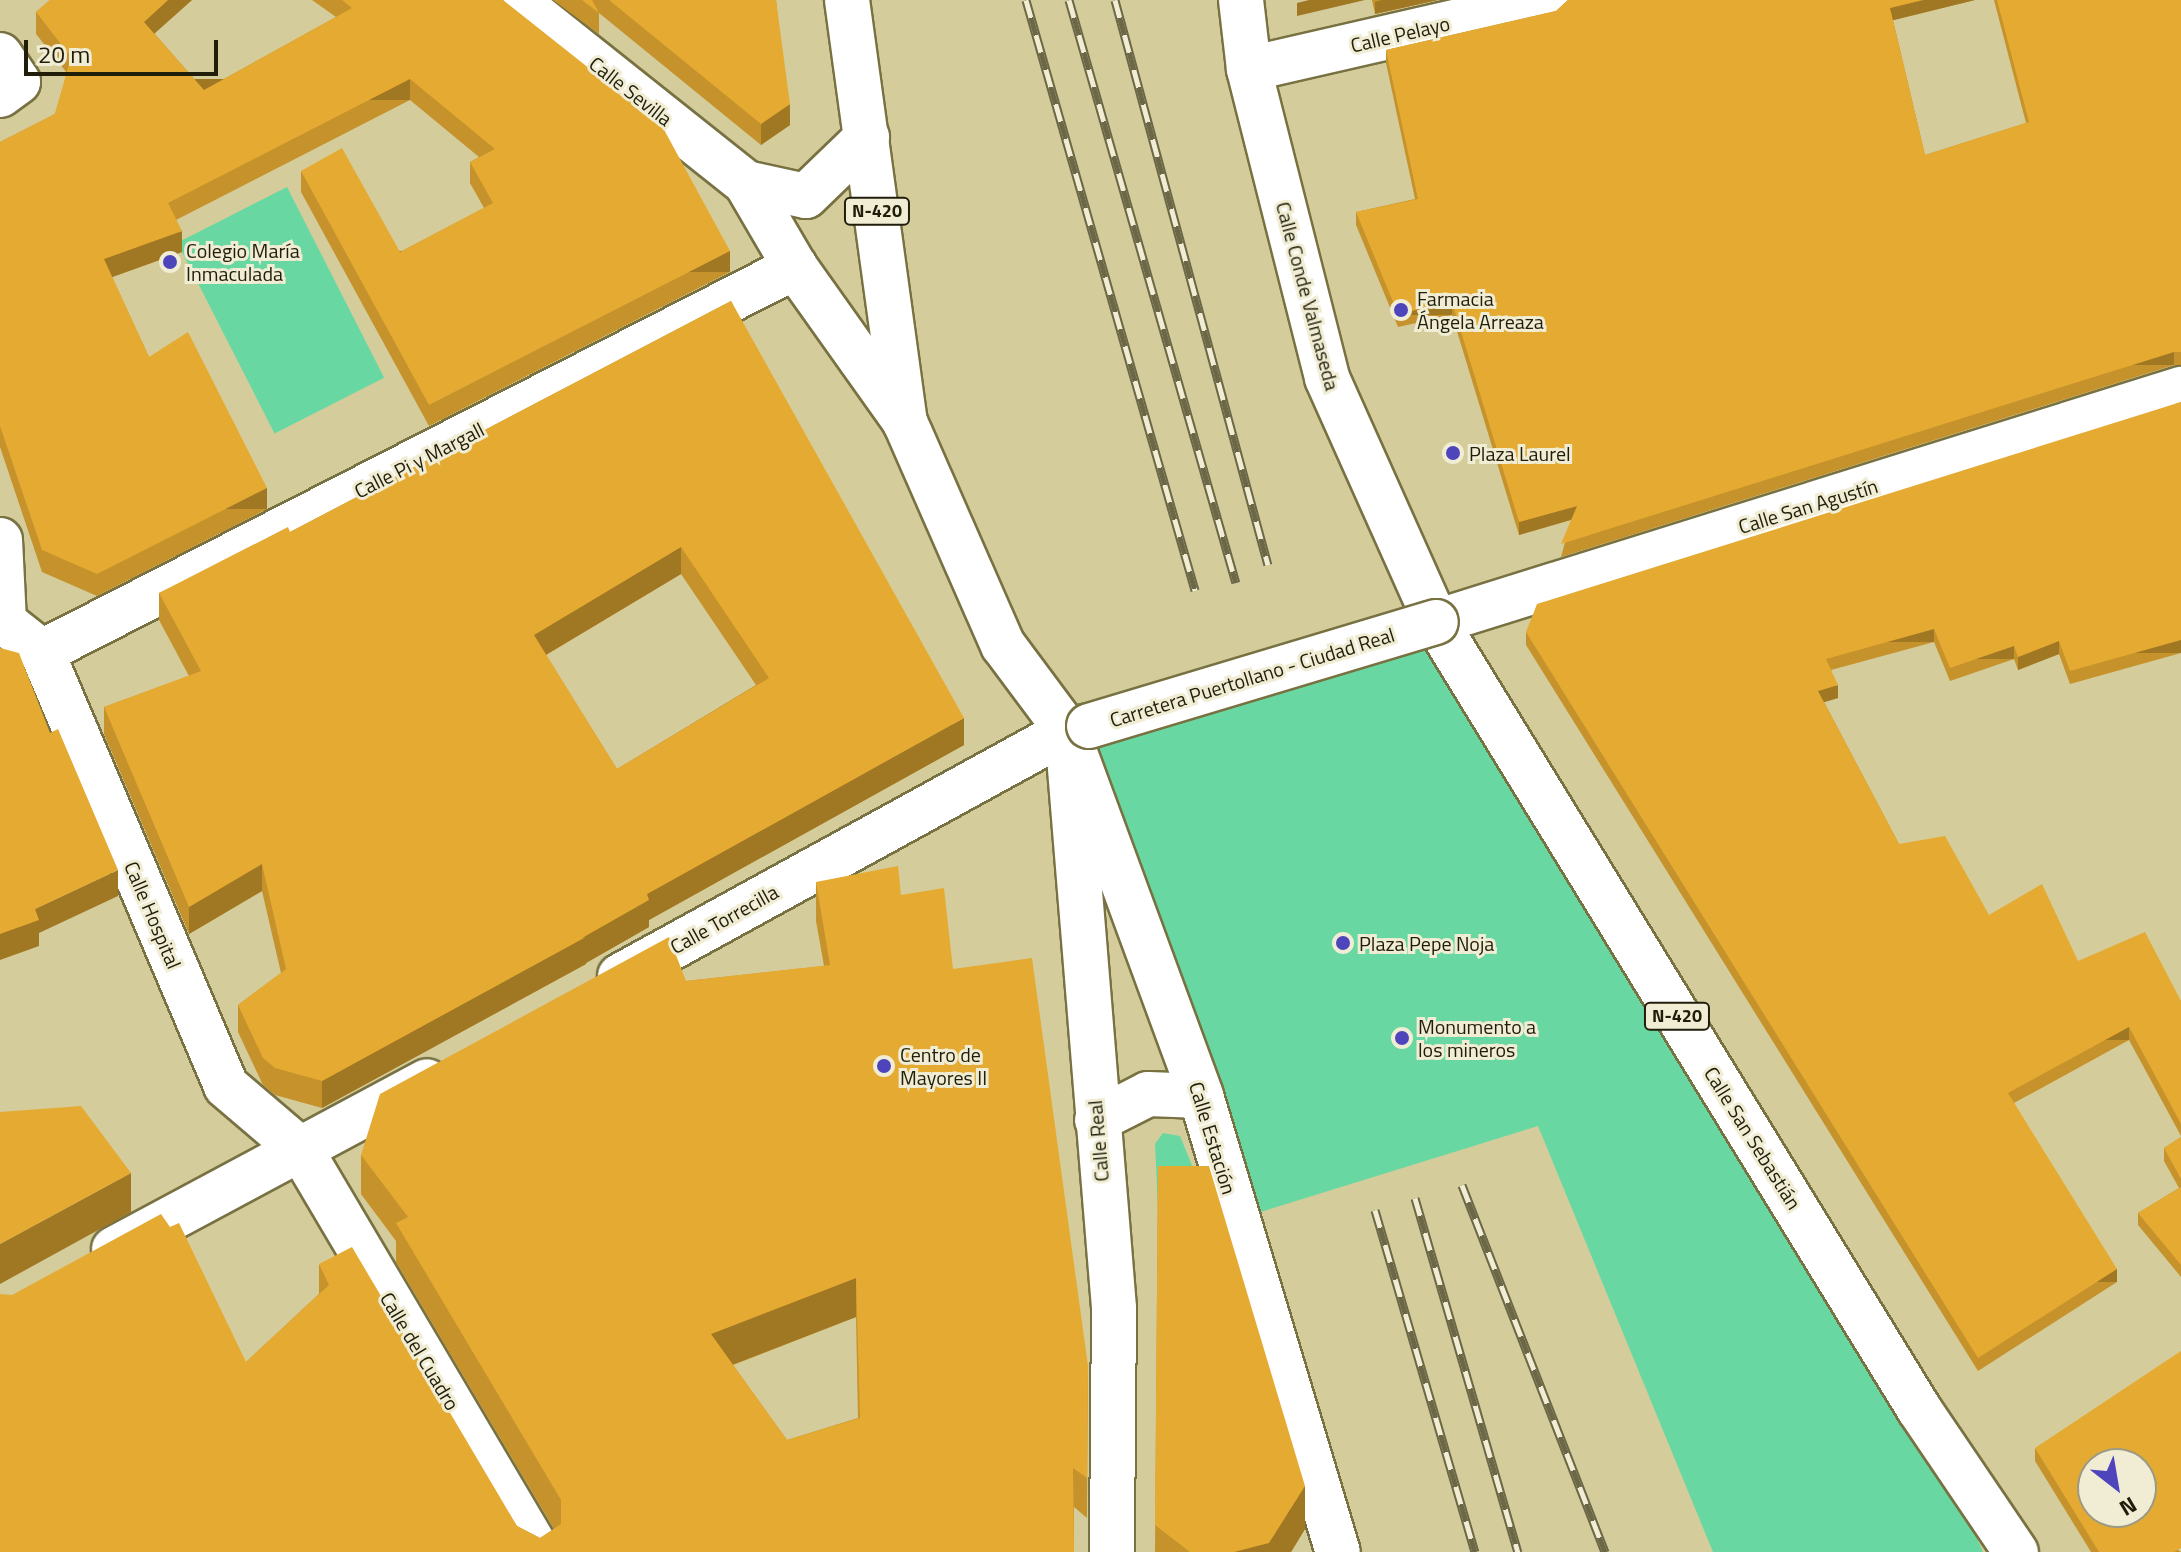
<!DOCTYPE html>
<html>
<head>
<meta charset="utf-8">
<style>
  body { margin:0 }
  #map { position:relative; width:2181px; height:1552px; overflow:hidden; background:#d4cd9b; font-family:"Titillium Web",sans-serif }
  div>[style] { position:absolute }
  .green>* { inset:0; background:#68d7a1; transform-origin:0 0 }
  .roads { filter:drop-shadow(2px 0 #787142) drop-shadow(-2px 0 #787142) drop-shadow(0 2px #787142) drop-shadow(0 -2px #787142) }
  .minor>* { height:44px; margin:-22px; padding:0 22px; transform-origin:22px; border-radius:22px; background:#fff }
  .highway>* { height:44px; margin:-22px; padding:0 22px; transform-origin:22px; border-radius:22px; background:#fff }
  .rail>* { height:9px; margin-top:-4.5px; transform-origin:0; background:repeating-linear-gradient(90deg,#f0edd4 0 18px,#6b6747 0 36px); box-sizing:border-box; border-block:2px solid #6b6747 }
  .bridges { filter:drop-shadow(2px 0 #787142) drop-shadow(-2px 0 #787142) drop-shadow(0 2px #787142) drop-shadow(0 -2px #787142) }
  .highway-bridge>* { height:44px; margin:-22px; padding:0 22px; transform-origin:22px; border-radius:22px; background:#fff }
  .wall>* { inset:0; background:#c5922b }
  .shaded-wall>* { inset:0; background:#a07723; transform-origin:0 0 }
  .building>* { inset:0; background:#e5aa32 }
  .dots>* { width:22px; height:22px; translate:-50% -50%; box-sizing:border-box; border:4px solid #f0edd4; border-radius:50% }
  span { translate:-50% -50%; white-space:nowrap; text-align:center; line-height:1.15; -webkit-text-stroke:6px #f0edd4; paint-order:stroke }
  .shield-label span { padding:2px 6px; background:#f0edd4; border:2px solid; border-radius:6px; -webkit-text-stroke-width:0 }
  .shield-label { font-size:18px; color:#201d0a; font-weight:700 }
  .street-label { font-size:20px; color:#201d0a }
  .poi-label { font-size:20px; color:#201d0a }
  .left { translate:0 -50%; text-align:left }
  .north { position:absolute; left:2077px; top:1448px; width:80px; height:80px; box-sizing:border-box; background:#f0edd4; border:2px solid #9d9a83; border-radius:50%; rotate:149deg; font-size:22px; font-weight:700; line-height:32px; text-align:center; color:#201d0a }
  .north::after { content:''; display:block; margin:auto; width:28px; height:36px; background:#4e45bc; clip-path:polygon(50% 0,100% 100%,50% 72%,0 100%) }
  .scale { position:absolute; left:24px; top:40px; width:194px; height:36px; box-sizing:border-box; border:4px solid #201d0a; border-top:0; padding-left:10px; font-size:24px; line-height:28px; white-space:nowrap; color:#201d0a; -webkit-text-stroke:6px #f0edd4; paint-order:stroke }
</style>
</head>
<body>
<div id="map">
  <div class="green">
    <i style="left:287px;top:187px;width:214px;height:123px;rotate:63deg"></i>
    <i style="clip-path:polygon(1436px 622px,1919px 1409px,1983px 1552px,1713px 1552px,1538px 1126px,1238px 1219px,1089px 726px)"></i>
    <i style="clip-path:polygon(1163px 1133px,1180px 1136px,1210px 1209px,1158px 1209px,1155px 1144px)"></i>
  </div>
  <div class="roads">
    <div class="minor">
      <i style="left:516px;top:0;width:294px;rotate:38.5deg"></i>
      <i style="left:746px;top:183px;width:97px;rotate:59.7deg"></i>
      <i style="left:795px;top:267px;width:190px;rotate:54.6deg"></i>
      <i style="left:1241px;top:0;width:69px;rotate:83.4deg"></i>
      <i style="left:1249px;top:69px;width:319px;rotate:75.8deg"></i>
      <i style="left:1327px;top:378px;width:267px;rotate:65.9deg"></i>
      <i style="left:1436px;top:622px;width:781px;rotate:-17.37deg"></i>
      <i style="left:0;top:55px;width:32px;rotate:56deg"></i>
      <i style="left:18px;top:82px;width:22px;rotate:144deg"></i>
      <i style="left:1249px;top:69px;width:309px;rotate:-12.9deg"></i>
      <i style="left:746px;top:183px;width:61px;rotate:12.2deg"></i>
      <i style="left:806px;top:196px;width:85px;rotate:-44deg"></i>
      <i style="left:0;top:540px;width:82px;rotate:87.2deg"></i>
      <i style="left:0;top:625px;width:5px;rotate:-37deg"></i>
      <i style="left:4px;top:622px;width:48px;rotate:38.3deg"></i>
      <i style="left:42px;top:652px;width:471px;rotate:67deg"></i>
      <i style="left:226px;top:1086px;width:99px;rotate:40.5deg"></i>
      <i style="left:301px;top:1150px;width:467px;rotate:59.4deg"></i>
      <i style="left:42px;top:652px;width:846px;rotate:-27.08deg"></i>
      <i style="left:1067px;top:731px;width:389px;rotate:69.8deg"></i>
      <i style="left:1201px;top:1096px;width:476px;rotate:73.3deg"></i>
      <i style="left:1070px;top:769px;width:541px;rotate:85.33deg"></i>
      <i style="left:1114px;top:1308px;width:244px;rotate:90.5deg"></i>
      <i style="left:620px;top:976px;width:510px;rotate:-28.73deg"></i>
      <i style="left:1097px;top:1120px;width:57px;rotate:-27deg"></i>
      <i style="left:1148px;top:1094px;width:53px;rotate:2.2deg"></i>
      <i style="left:114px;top:1249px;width:355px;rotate:-28.2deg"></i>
    </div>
    <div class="highway">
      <i style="left:847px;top:0;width:426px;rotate:82.2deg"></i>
      <i style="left:905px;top:422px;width:244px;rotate:66.3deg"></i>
      <i style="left:1003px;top:645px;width:107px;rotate:53.3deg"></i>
      <i style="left:1067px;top:731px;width:23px;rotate:-13deg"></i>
      <i style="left:1436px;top:622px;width:923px;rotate:58.46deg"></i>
      <i style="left:1919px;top:1409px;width:173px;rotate:55.9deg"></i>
    </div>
  </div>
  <div class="rail">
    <i style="left:1026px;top:0;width:614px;rotate:74.02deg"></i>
    <i style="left:1069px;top:0;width:606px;rotate:74.02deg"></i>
    <i style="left:1115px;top:0;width:585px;rotate:74.85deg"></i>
    <i style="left:1462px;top:1185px;width:394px;rotate:68.7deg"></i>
    <i style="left:1415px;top:1198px;width:369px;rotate:73.8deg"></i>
    <i style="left:1375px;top:1210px;width:356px;rotate:73.7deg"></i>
  </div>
  <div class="bridges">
    <div class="highway-bridge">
      <i style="left:1089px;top:726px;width:362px;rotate:-16.7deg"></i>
    </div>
  </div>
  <div class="wall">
    <i style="clip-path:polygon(50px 0,192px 0,154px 33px,204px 90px,336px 17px,312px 0,503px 0,730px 272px,429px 426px,301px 192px,301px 171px,400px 252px,484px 208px,470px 183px,470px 162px,479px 157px,410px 100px,176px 220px,182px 252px,112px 277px,149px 357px,267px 509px,97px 596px,42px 572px,0 447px,0 142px,55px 114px,67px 73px,36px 34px,36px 12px)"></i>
    <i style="clip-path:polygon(553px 0,776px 0,790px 125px,761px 145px,599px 13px,599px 34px)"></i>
    <i style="clip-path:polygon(1372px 0,1438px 0,1375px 14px)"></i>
    <i style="clip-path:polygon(1568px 0,1975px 0,1893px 20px,1925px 155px,2026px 123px,1994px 0,2181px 0,2181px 365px,2174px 365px,1561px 557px,1571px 520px,1519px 535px,1452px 315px,1398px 327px,1356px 225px,1356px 212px,1415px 199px,1386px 63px,1386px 50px,1556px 11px)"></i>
    <i style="clip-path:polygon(evenodd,731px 301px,964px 745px,649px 920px,649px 927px,586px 963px,586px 964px,322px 1108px,275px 1095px,263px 1085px,238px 1032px,238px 1005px,281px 973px,262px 891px,189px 934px,104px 734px,104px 707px,189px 676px,159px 620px,159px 593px,290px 532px,731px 301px,681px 574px,756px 685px,617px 769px,546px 655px,681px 574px)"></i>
    <i style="clip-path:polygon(2181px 402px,2181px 653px,2070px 684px,2059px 654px,2018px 670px,2014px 659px,1950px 681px,1934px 642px,1831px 670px,1838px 698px,1824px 702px,1899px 844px,1989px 915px,2078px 961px,2181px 1001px,2181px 1136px,2129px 1040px,2014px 1103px,2117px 1282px,1978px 1371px,1526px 645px,1526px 632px)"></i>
    <i style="clip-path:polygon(evenodd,816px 882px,901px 895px,953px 969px,1088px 1366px,1087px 1518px,1074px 1507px,1074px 1552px,0 1552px,246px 1362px,319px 1294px,319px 1264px,517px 1526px,540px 1538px,554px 1529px,396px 1262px,396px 1241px,361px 1194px,361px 1155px,686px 981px,824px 966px,816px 921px,816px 882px,856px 1317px,858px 1418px,787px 1440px,733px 1365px,856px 1317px)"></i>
    <i style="clip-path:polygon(2181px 1137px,2181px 1277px,2138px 1225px,2138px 1213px,2179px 1188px,2164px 1161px,2164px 1148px)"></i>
    <i style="clip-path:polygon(1158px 1166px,1305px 1529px,1291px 1552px,1155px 1552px)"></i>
    <i style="clip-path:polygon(2035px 1448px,2181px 1552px,2091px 1552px,2035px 1461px)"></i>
  </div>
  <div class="shaded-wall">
    <i style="clip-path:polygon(168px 0,192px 0,144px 43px,144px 22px)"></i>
    <i style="clip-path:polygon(1309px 0,1365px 0,1297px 16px,1297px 3px)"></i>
    <i style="clip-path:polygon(1382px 0,1438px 0,1375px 14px,1375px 2px)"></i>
    <i style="clip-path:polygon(1923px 0,1975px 0,1890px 21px,1890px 8px)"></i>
    <i style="left:410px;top:79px;width:21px;height:272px;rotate:90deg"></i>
    <i style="clip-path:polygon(790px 104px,790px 125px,761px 145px,761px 124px)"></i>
    <i style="clip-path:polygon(182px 231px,182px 252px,104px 280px,104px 259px)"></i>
    <i style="left:730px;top:251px;width:21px;height:338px;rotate:90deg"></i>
    <i style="left:1452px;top:302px;width:13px;height:55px;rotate:90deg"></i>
    <i style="left:2174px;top:352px;width:13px;height:642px;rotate:90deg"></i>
    <i style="left:267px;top:488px;width:21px;height:191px;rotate:90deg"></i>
    <i style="clip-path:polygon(1577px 506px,1577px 518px,1519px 535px,1519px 522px)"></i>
    <i style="clip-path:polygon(681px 547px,681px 574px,534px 662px,534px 635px)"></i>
    <i style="left:1934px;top:629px;width:13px;height:112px;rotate:90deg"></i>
    <i style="left:2181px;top:640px;width:13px;height:115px;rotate:90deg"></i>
    <i style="clip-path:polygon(2059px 641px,2059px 654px,2018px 670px,2018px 657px)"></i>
    <i style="left:2014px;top:646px;width:13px;height:68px;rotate:90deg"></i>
    <i style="clip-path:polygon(1838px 685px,1838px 698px,1818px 704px,1818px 691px)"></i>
    <i style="clip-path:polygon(964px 718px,964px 745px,649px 920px,649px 927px,586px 963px,586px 964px,322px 1108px,322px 1081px,582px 938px,647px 894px)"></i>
    <i style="clip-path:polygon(262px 864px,262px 891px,189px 934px,189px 907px)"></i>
    <i style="clip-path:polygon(118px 870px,118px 896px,39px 933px,39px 946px,0 960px,0 934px,35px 909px)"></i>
    <i style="left:2129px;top:1027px;width:13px;height:138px;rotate:90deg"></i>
    <i style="clip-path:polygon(131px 1173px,131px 1212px,0 1284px,0 1244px)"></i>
    <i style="left:2117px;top:1269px;width:13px;height:165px;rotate:90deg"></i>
    <i style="clip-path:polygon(856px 1278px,856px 1317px,711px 1373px,711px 1334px)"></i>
    <i style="clip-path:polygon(1305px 1486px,1305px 1529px,1291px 1552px,1234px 1552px)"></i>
  </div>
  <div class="building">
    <i style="clip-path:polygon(50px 0,168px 0,144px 22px,204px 90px,352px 8px,342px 0,503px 0,662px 126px,730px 251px,429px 405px,301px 171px,342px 148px,400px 252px,493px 203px,470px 162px,495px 149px,410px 79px,168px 203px,182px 231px,104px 259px,149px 357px,188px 332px,267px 488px,97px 574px,42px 550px,0 426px,0 142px,55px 114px,71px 57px,36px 12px)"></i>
    <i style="clip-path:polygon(582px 0,592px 0,599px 13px)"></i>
    <i style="clip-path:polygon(609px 0,776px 0,790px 104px,761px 124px)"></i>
    <i style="clip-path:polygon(1568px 0,1923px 0,1890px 8px,1925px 155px,2029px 122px,1997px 0,2181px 0,2181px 352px,2174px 352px,1561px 544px,1577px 506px,1519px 522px,1452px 302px,1398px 314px,1356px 212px,1418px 199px,1386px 50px,1556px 11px)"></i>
    <i style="clip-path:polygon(evenodd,731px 301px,964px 718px,647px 894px,649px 900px,582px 938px,586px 937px,322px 1081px,275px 1068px,263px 1058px,238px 1005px,286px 969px,262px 864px,189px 907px,104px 707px,201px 671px,159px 593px,288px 527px,290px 532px,731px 301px,681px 547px,769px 678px,617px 769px,534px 635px,681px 547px)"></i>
    <i style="clip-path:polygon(2181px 402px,2181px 640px,2070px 671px,2059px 641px,2018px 657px,2014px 646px,1950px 668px,1934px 629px,1826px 659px,1838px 685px,1818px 691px,1899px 844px,1945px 836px,1989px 915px,2042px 884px,2078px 961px,2145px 932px,2181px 1001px,2181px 1124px,2129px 1027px,2008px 1093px,2117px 1269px,1978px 1358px,1526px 632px,1537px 604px)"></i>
    <i style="clip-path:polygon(0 648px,19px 653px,50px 733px,58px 729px,118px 870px,35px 909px,39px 920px,0 934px)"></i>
    <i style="clip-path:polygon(evenodd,898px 866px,901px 895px,944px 888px,953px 969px,1032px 958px,1088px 1366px,1087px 1478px,1073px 1468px,1074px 1552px,0 1552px,0 1294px,12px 1295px,161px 1214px,170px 1227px,179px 1223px,246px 1362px,329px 1285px,319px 1264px,352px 1247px,517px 1526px,540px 1538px,561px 1524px,561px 1500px,396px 1223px,408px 1217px,361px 1155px,380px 1094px,669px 937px,686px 981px,830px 965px,816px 882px,898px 866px,856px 1278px,860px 1418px,787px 1440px,711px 1334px,856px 1278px)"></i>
    <i style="clip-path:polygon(81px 1106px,131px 1173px,0 1244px,0 1112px)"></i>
    <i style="clip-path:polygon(2181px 1137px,2181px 1179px,2164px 1148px)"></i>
    <i style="clip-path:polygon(1158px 1166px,1209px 1166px,1305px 1486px,1269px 1543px,1234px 1552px,1190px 1552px,1155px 1525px)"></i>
    <i style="clip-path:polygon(2181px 1187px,2181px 1265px,2138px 1213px)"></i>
    <i style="clip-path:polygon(evenodd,2181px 1351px,2181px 1548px,2174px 1552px,2099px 1552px,2035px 1448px,2181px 1351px,2093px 1464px,2141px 1464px,2141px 1512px,2093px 1512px,2093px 1464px)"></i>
  </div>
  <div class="dots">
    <i style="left:170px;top:262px;background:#4e45bc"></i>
    <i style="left:1401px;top:310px;background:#4e45bc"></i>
    <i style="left:1453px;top:453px;background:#4e45bc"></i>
    <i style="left:1343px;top:943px;background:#4e45bc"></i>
    <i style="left:1402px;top:1038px;background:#4e45bc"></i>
    <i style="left:884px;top:1066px;background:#4e45bc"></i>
  </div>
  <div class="shield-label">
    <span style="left:877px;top:211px">N-420</span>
    <span style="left:1677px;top:1016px">N-420</span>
  </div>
  <div class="street-label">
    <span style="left:1400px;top:34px;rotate:-13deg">Calle Pelayo</span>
    <span style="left:631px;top:91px;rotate:38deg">Calle Sevilla</span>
    <span style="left:1308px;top:296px;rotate:75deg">Calle Conde Valmaseda</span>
    <span style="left:419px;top:460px;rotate:-27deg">Calle Pi y Margall</span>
    <span style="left:1808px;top:506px;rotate:-17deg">Calle San Agustín</span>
    <span style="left:1252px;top:677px;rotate:-17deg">Carretera Puertollano - Ciudad Real</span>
    <span style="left:153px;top:915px;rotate:67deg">Calle Hospital</span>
    <span style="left:724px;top:919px;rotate:-29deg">Calle Torrecilla</span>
    <span style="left:1213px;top:1138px;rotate:73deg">Calle Estación</span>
    <span style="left:1753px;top:1138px;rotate:58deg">Calle San Sebastián</span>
    <span style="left:1098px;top:1141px;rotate:-95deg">Calle Real</span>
    <span style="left:420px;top:1351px;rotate:59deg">Calle del Cuadro</span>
  </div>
  <div class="poi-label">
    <span class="left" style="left:186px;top:262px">Colegio María<br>Inmaculada</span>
    <span class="left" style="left:1417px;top:310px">Farmacia<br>Ángela Arreaza</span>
    <span class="left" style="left:1469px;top:453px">Plaza Laurel</span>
    <span class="left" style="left:1359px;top:943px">Plaza Pepe Noja</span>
    <span class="left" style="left:1418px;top:1038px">Monumento a<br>los mineros</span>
    <span class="left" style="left:900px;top:1066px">Centro de<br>Mayores II</span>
  </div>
  <div class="north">N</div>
  <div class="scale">20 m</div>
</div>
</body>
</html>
